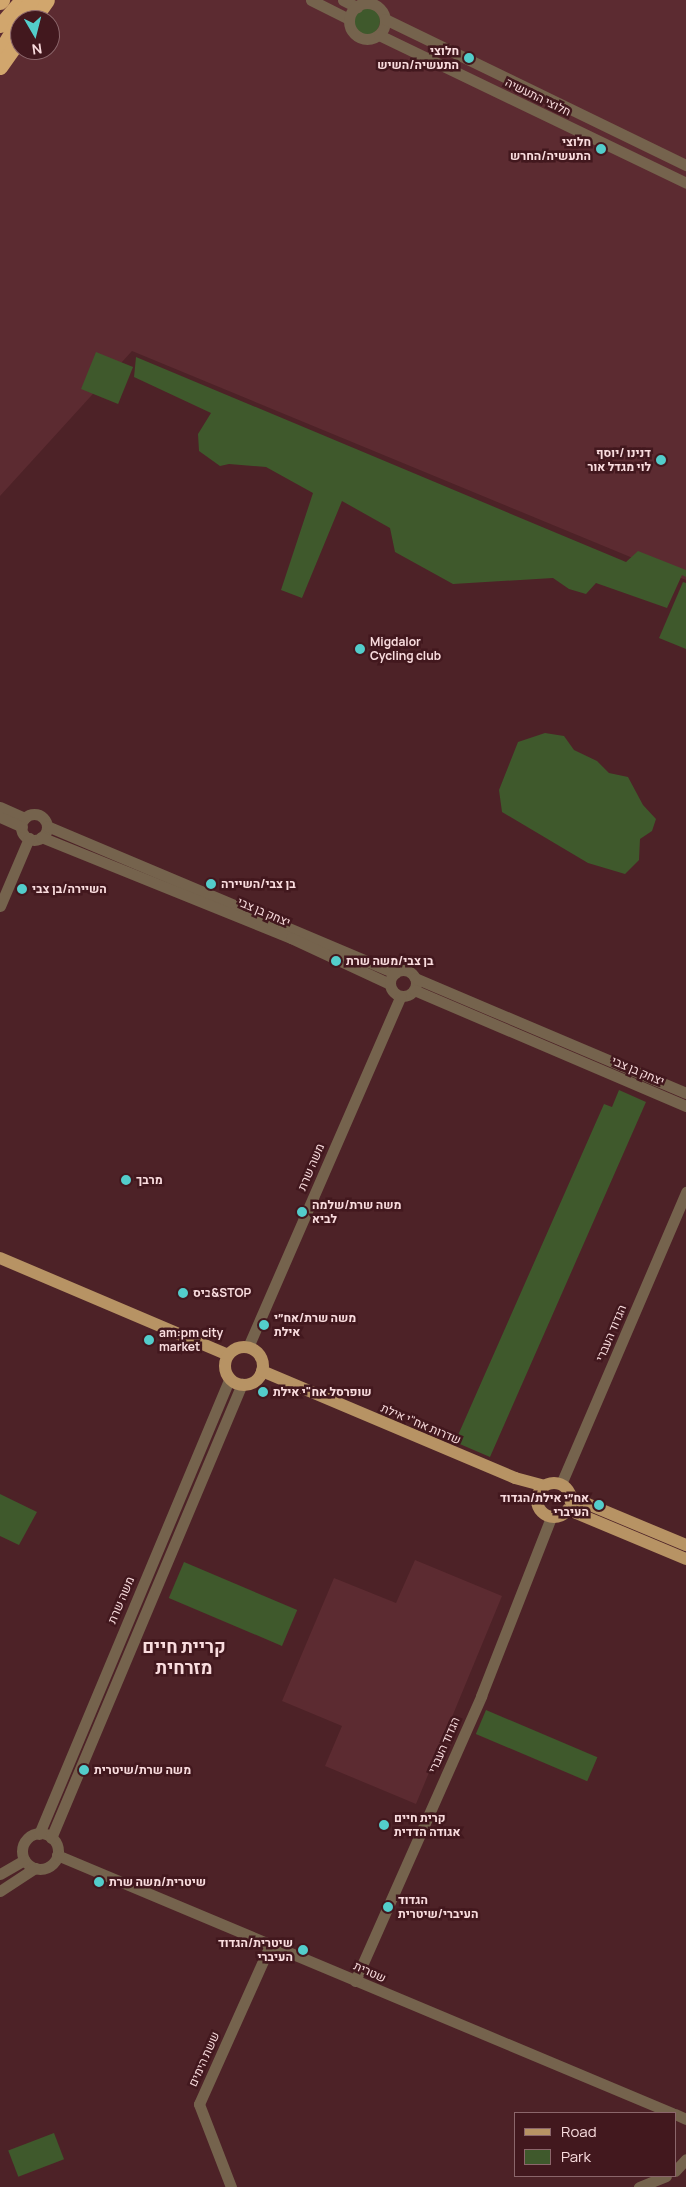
<!DOCTYPE html>
<html>
<head>
<meta charset="utf-8">
<style>
  body { margin:0 }
  #map { position:relative; width:686px; height:2187px; overflow:hidden; background:#4d2227; font-family:Manrope,Heebo,sans-serif }
  div>[style] { position:absolute }
  .built>* { inset:0; background:#5c2b31 }
  .green>* { inset:0; background:#3f592c; transform-origin:0 0 }
  .round { border-radius:50% }
  .minor>* { height:11px; margin:-5.5px; padding:0 5.5px; transform-origin:5.5px; border-radius:5.5px; background:#75634d }
  .minor>.ring { margin:-5.5px; padding:0; box-sizing:content-box; background:none; border:11px solid #75634d; border-radius:50% }
  .major>* { height:12px; margin:-6px; padding:0 6px; transform-origin:6px; border-radius:6px; background:#b79364 }
  .major>.ring { margin:-6px; padding:0; box-sizing:content-box; background:none; border:12px solid #b79364; border-radius:50% }
  .highway>* { height:15px; margin:-7.5px; padding:0 7.5px; transform-origin:7.5px; border-radius:7.5px; background:#d1a66d }
  .dots>* { width:14px; height:14px; translate:-50% -50%; box-sizing:border-box; border:2px solid #42181e; border-radius:50% }
  span { translate:-50% -50%; white-space:nowrap; text-align:center; line-height:1.15; -webkit-text-stroke:5px #42181e; paint-order:stroke }
  .poi-label { font-size:12px; color:#f9dcde; font-weight:700 }
  .right { translate:-100% -50%; text-align:right }
  .left { translate:0 -50%; text-align:left }
  .street-label { font-size:12px; color:#f9dcde }
  .district-label { font-size:18px; color:#f9dcde; font-weight:700 }
  .legend { position:absolute; left:514px; top:2112px; width:162px; height:65px; box-sizing:border-box; background:#42181e; border:1px solid #8b666b; margin:0; padding:6px 9px; list-style:none; font-size:15px; color:#f9dcde }
  .legend li { display:flex; align-items:center; gap:10px; height:25px }
  .legend b { width:25px; border:1px solid #8b666b }
  .north { position:absolute; left:10px; top:10px; width:50px; height:50px; box-sizing:border-box; background:#42181e; border:1px solid #8b666b; border-radius:50%; rotate:172deg; font-size:14px; font-weight:700; line-height:20px; text-align:center; color:#f9dcde }
  .north::after { content:''; display:block; margin:auto; width:18px; height:22px; background:#53cdcb; clip-path:polygon(50% 0,100% 100%,50% 72%,0 100%) }
</style>
</head>
<body>
<div id="map">
  <div class="built">
    <i style="clip-path:polygon(evenodd,0 0,686px 0,686px 580px,132px 351px,0 496px,0 0,20px 20px,50px 20px,50px 50px,20px 50px,20px 20px)"></i>
    <i style="clip-path:polygon(415px 1560px,502px 1596px,416px 1804px,325px 1766px,342px 1726px,282px 1701px,334px 1578px,396px 1603px)"></i>
  </div>
  <div class="green">
    <i class="round" style="left:352px;top:7px;width:28px;height:28px"></i>
    <i style="left:96px;top:352px;width:40px;height:40px;rotate:22deg"></i>
    <i style="clip-path:polygon(136px 357px,626px 562px,638px 551px,686px 570px,686px 577px,682px 575px,667px 608px,596px 583px,586px 594px,569px 589px,553px 578px,453px 584px,395px 552px,390px 528px,342px 501px,302px 598px,281px 590px,313px 493px,266px 467px,229px 464px,220px 466px,199px 451px,198px 434px,211px 413px,134px 377px)"></i>
    <i style="clip-path:polygon(683px 582px,686px 583px,686px 649px,659px 638px)"></i>
    <i style="clip-path:polygon(545px 733px,564px 736px,574px 750px,597px 761px,609px 773px,628px 777px,643px 805px,656px 819px,652px 831px,640px 839px,639px 860px,625px 874px,588px 863px,502px 812px,499px 790px,518px 742px)"></i>
    <i style="clip-path:polygon(619px 1090px,646px 1102px,490px 1457px,455px 1442px,604px 1104px,612px 1107px)"></i>
    <i style="clip-path:polygon(0 1494px,37px 1512px,19px 1545px,0 1536px)"></i>
    <i style="left:184px;top:1562px;width:123px;height:39px;rotate:23deg"></i>
    <i style="left:486px;top:1710px;width:121px;height:26px;rotate:23deg"></i>
    <i style="left:54px;top:2133px;width:28px;height:49px;rotate:69deg"></i>
  </div>
  <div class="minor">
    <i style="left:311px;top:0;width:42px;rotate:26.6deg"></i>
    <i style="left:343px;top:0;width:16px;rotate:27deg"></i>
    <i class="ring" style="left:349px;top:3px;width:25px;height:25px"></i>
    <i style="left:385px;top:19px;width:335px;rotate:25.9deg"></i>
    <i style="left:379px;top:35px;width:341px;rotate:25.7deg"></i>
    <i style="left:0;top:807px;width:27px;rotate:24deg"></i>
    <i class="ring" style="left:21px;top:814px;width:15px;height:15px"></i>
    <i style="left:0;top:817px;width:24px;rotate:24deg"></i>
    <i style="left:47px;top:826px;width:378px;rotate:22.9deg"></i>
    <i style="left:41px;top:837px;width:270px;rotate:22deg"></i>
    <i style="left:291px;top:938px;width:109px;rotate:24.9deg"></i>
    <i style="left:0;top:906px;width:74px;rotate:-66.9deg"></i>
    <i class="ring" style="left:390px;top:970px;width:15px;height:15px"></i>
    <i style="left:415px;top:978px;width:294px;rotate:23deg"></i>
    <i style="left:414px;top:990px;width:296px;rotate:23.1deg"></i>
    <i style="left:248px;top:1347px;width:382px;rotate:-66.5deg"></i>
    <i style="left:561px;top:1484px;width:318px;rotate:-66.8deg"></i>
    <i class="ring" style="left:22px;top:1833px;width:25px;height:25px"></i>
    <i style="left:39px;top:1834px;width:494px;rotate:-67.3deg"></i>
    <i style="left:51px;top:1838px;width:493px;rotate:-67.2deg"></i>
    <i style="left:57px;top:1855px;width:667px;rotate:22.76deg"></i>
    <i style="left:0;top:1874px;width:28px;rotate:-30deg"></i>
    <i style="left:0;top:1891px;width:42px;rotate:-33.3deg"></i>
    <i style="left:355px;top:1981px;width:312px;rotate:-66.1deg"></i>
    <i style="left:481px;top:1696px;width:192px;rotate:-68.6deg"></i>
    <i style="left:675px;top:2114px;width:12px;rotate:24deg"></i>
    <i style="left:675px;top:2171px;width:16px;rotate:-47deg"></i>
    <i style="left:231px;top:2187px;width:89px;rotate:-111.1deg"></i>
    <i style="left:199px;top:2104px;width:174px;rotate:-65.9deg"></i>
    <i style="left:639px;top:2187px;width:29px;rotate:-22deg"></i>
  </div>
  <div class="major">
    <i style="left:0;top:1258px;width:248px;rotate:23deg"></i>
    <i class="ring" style="left:225px;top:1347px;width:26px;height:26px"></i>
    <i style="left:262px;top:1371px;width:275px;rotate:22.9deg"></i>
    <i style="left:515px;top:1478px;width:30px;rotate:15deg"></i>
    <i class="ring" style="left:537px;top:1483px;width:22px;height:22px"></i>
    <i style="left:571px;top:1497px;width:125px;rotate:22.7deg"></i>
    <i style="left:569px;top:1510px;width:127px;rotate:22.7deg"></i>
  </div>
  <div class="highway">
    <i style="left:0;top:2px;width:3px;rotate:-45deg"></i>
    <i style="left:33px;top:20px;width:24px;rotate:-55deg"></i>
    <i style="left:0;top:25px;width:29px;rotate:-49deg"></i>
    <i style="left:0;top:51px;width:60px;rotate:-58.7deg"></i>
    <i style="left:0;top:67px;width:35px;rotate:-55deg"></i>
  </div>
  <div class="dots">
    <i style="left:469px;top:58px;background:#53cdcb"></i>
    <i style="left:601px;top:149px;background:#53cdcb"></i>
    <i style="left:661px;top:460px;background:#53cdcb"></i>
    <i style="left:360px;top:649px;background:#53cdcb"></i>
    <i style="left:211px;top:884px;background:#53cdcb"></i>
    <i style="left:22px;top:889px;background:#53cdcb"></i>
    <i style="left:336px;top:961px;background:#53cdcb"></i>
    <i style="left:126px;top:1180px;background:#53cdcb"></i>
    <i style="left:302px;top:1212px;background:#53cdcb"></i>
    <i style="left:183px;top:1293px;background:#53cdcb"></i>
    <i style="left:264px;top:1325px;background:#53cdcb"></i>
    <i style="left:149px;top:1340px;background:#53cdcb"></i>
    <i style="left:263px;top:1392px;background:#53cdcb"></i>
    <i style="left:599px;top:1505px;background:#53cdcb"></i>
    <i style="left:84px;top:1770px;background:#53cdcb"></i>
    <i style="left:384px;top:1825px;background:#53cdcb"></i>
    <i style="left:99px;top:1882px;background:#53cdcb"></i>
    <i style="left:388px;top:1907px;background:#53cdcb"></i>
    <i style="left:303px;top:1950px;background:#53cdcb"></i>
  </div>
  <div class="poi-label">
    <span class="right" style="left:459px;top:58px">חלוצי<br>התעשיה/השיש</span>
    <span class="right" style="left:591px;top:149px">חלוצי<br>התעשיה/החרש</span>
    <span class="right" style="left:651px;top:460px">דנינו /יוסף<br>לוי מגדל אור</span>
    <span class="left" style="left:370px;top:649px">Migdalor<br>Cycling club</span>
    <span class="left" style="left:221px;top:884px">בן צבי/השיירה</span>
    <span class="left" style="left:32px;top:889px">השיירה/בן צבי</span>
    <span class="left" style="left:346px;top:961px">בן צבי/משה שרת</span>
    <span class="left" style="left:136px;top:1180px">מרבך</span>
    <span class="left" style="left:312px;top:1212px">משה שרת/שלמה<br>לביא</span>
    <span class="left" style="left:193px;top:1293px">ביס&amp;STOP</span>
    <span class="left" style="left:274px;top:1325px">משה שרת/אח״י<br>אילת</span>
    <span class="left" style="left:159px;top:1340px">am:pm city<br>market</span>
    <span class="left" style="left:273px;top:1392px">שופרסל אח"י אילת</span>
    <span class="right" style="left:589px;top:1505px">אח״י אילת/הגדוד<br>העיברי</span>
    <span class="left" style="left:94px;top:1770px">משה שרת/שיטרית</span>
    <span class="left" style="left:394px;top:1825px">קרית חיים<br>אגודה הדדית</span>
    <span class="left" style="left:109px;top:1882px">שיטרית/משה שרת</span>
    <span class="left" style="left:398px;top:1907px">הגדוד<br>העיברי/שיטרית</span>
    <span class="right" style="left:293px;top:1950px">שיטרית/הגדוד<br>העיברי</span>
  </div>
  <div class="street-label">
    <span style="left:538px;top:97px;rotate:26deg">חלוצי התעשיה</span>
    <span style="left:264px;top:912px;rotate:23deg">יצחק בן צבי</span>
    <span style="left:638px;top:1071px;rotate:23deg">יצחק בן צבי</span>
    <span style="left:311px;top:1167px;rotate:-67deg">משה שרת</span>
    <span style="left:611px;top:1333px;rotate:-67deg">הגדוד העברי</span>
    <span style="left:421px;top:1424px;rotate:23deg">שדרות אח"י אילת</span>
    <span style="left:121px;top:1600px;rotate:-67deg">משה שרת</span>
    <span style="left:444px;top:1745px;rotate:-66deg">הגדוד העברי</span>
    <span style="left:370px;top:1972px;rotate:24deg">שטרית</span>
    <span style="left:204px;top:2059px;rotate:-66deg">ששת הימים</span>
  </div>
  <div class="district-label">
    <span style="left:184px;top:1657px">קריית חיים<br>מזרחית</span>
  </div>
  <ul class="legend">
  <li><b style="height:6px;background:#b79364"></b>Road</li>
  <li><b style="height:14px;background:#3f592c"></b>Park</li>
  </ul>
  <div class="north">N</div>
</div>
</body>
</html>
